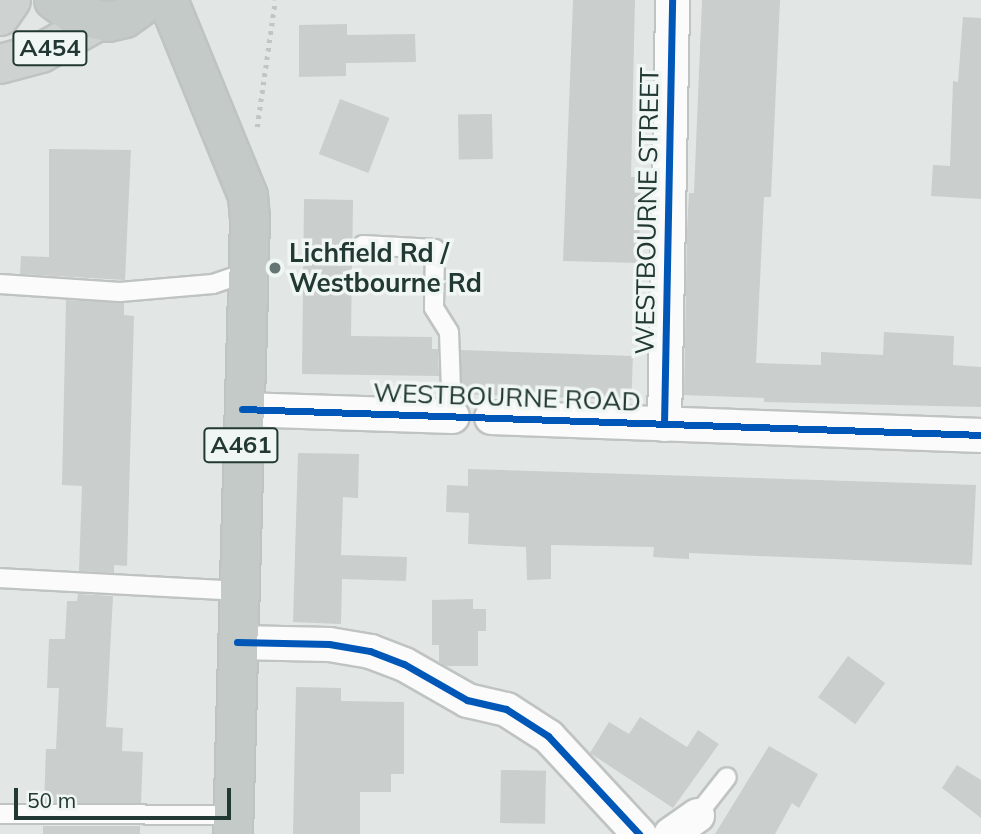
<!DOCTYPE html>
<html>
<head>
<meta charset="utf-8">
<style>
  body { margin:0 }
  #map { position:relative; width:981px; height:834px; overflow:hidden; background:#e2e7e5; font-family:Mulish,sans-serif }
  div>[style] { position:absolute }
  .building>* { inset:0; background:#cacecc; transform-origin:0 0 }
  .path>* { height:4.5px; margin-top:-2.25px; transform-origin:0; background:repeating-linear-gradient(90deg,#bfc7c5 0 3.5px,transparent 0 8.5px) }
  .roads { filter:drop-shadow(2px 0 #bfc4c2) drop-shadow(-2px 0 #bfc4c2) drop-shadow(0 2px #bfc4c2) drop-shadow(0 -2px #bfc4c2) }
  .service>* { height:18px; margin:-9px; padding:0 9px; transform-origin:9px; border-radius:9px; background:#fbfbfb }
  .minor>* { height:33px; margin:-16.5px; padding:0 16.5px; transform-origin:16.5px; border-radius:16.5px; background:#fbfbfb }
  .primary>* { height:38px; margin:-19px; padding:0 19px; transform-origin:19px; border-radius:19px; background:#ced3d2 }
  .trunk>* { height:38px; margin:-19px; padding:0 19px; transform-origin:19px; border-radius:19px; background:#c4cac8 }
  .cycleway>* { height:7px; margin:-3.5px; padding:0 3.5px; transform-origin:3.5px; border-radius:3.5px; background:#0057b8 }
  .dots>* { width:19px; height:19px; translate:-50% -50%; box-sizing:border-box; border:4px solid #f0f6f3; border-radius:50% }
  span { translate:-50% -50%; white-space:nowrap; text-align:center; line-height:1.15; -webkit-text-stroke:7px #f0f6f3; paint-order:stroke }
  .shield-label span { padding:2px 5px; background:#f0f6f3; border:2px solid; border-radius:5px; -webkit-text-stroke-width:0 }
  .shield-label { font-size:24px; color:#223832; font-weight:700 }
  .street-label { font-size:26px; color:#223832 }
  .poi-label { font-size:26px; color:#223832; font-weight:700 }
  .left { translate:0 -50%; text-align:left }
  .scale { position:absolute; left:14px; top:788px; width:217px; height:32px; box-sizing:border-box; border:4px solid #223832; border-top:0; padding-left:9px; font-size:21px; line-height:24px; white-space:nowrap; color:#223832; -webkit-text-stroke:5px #f0f6f3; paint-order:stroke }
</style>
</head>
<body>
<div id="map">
  <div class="building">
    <i style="clip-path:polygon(573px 0,635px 0,631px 177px,641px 177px,639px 263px,563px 261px)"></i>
    <i style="clip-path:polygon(702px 0,780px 0,771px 197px,764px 197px,756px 363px,821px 365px,821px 352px,883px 355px,884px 332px,954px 336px,953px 365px,981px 367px,981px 407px,764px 402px,764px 398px,684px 395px,687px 231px,689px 193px,694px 193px)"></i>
    <i style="clip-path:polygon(963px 17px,981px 18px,981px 199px,931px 196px,933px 165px,950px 166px,953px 81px,958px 82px)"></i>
    <i style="clip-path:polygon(347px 24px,347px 35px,415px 34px,416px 62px,346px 63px,346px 76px,299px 77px,299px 25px)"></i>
    <i style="left:340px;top:99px;width:53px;height:59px;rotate:21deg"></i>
    <i style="left:492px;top:114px;width:45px;height:34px;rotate:89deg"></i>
    <i style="clip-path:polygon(49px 149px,131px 150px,125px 280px,20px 274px,21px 256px,49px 257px)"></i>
    <i style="clip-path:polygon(304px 199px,353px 200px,351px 336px,432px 337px,432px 349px,438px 349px,439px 376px,302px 374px)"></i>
    <i style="clip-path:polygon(66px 300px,124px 303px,124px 315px,134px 316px,127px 566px,114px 565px,114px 573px,79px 571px,82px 486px,62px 485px)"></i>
    <i style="left:461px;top:350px;width:172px;height:44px;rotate:2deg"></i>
    <i style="clip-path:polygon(298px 453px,359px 454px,358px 498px,343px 497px,341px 555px,407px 557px,406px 581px,342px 579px,341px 624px,293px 622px)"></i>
    <i style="clip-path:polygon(468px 469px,976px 485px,972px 565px,689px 553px,689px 559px,669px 558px,653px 557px,654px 547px,551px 545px,551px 579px,527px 580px,526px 547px,468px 544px,469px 513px,446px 512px,447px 485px,468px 486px)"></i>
    <i style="clip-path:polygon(78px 594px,113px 596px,106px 727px,123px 728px,122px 751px,143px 752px,141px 803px,44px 803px,46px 749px,56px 749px,59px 688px,47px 688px,49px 639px,65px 639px,67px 601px,77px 601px)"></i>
    <i style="clip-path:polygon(473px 599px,473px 609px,486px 609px,486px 631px,478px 631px,478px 666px,446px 666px,439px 662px,439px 645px,432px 645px,432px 600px)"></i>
    <i style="left:848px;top:656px;width:46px;height:51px;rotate:36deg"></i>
    <i style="clip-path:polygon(296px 687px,341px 688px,341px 701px,404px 702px,404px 774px,391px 774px,391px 792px,360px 792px,360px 834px,293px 834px)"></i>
    <i style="clip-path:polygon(640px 717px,687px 747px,698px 730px,719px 744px,673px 808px,590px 753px,609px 722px,629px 734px)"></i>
    <i style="clip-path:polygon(769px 746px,818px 774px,799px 808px,792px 803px,775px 834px,715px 834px)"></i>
    <i style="clip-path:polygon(957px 765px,981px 780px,981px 818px,942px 788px)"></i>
    <i style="left:501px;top:770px;width:45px;height:53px;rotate:1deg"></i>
    <i style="left:43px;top:826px;width:97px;height:8px"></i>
  </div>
  <div class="path">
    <i style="left:257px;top:127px;width:128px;rotate:-81.9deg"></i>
  </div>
  <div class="roads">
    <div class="service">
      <i style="left:363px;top:245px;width:72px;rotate:3.2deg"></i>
      <i style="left:435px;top:249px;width:59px;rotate:91deg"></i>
      <i style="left:434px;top:308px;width:28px;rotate:58deg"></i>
      <i style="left:449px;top:332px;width:84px;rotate:88deg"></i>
      <i style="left:0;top:284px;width:120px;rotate:3.8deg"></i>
      <i style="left:120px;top:292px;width:93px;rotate:-4.9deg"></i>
      <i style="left:213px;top:284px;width:37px;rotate:-19deg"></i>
      <i style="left:0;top:578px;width:237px;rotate:3.1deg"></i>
      <i style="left:0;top:814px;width:234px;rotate:0.2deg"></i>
      <i style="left:697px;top:815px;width:48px;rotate:-51.7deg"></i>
    </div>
    <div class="minor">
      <i style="left:242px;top:409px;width:210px;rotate:1.9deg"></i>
      <i style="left:491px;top:417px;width:490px;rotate:2.1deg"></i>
      <i style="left:664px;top:424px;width:424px;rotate:-88.9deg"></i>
      <i style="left:237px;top:642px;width:92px;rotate:1.2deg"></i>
      <i style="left:329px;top:644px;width:42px;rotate:9.7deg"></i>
      <i style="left:370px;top:651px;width:36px;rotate:21deg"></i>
      <i style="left:404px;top:664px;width:73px;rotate:29.7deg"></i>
      <i style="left:467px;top:700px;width:40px;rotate:13deg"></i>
      <i style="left:506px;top:709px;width:50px;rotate:32.7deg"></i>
      <i style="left:548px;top:736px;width:134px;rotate:47.1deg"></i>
      <i style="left:670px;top:834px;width:33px;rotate:-35deg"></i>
    </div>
    <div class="primary">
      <i style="left:0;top:16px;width:19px;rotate:-55deg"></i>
      <i style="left:0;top:64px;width:42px;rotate:-15deg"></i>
      <i style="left:41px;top:53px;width:63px;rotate:-29.4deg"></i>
    </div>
    <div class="trunk">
      <i style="left:54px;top:0;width:26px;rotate:36deg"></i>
      <i style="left:75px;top:15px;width:34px;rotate:12deg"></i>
      <i style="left:108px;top:22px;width:17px;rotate:-13deg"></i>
      <i style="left:125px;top:18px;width:31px;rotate:-36deg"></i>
      <i style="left:168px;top:0;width:212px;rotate:67.8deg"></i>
      <i style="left:248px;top:196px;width:23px;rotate:85deg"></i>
      <i style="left:250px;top:219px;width:615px;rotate:91.58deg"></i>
    </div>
  </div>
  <div class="cycleway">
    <i style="left:242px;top:409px;width:739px;rotate:2.01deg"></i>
    <i style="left:664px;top:424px;width:424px;rotate:-88.9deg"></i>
    <i style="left:237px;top:642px;width:92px;rotate:1.2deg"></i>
    <i style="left:329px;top:644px;width:42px;rotate:9.7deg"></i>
    <i style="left:370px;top:651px;width:36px;rotate:21deg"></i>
    <i style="left:404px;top:664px;width:73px;rotate:29.7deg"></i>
    <i style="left:467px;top:700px;width:40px;rotate:13deg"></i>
    <i style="left:506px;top:709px;width:50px;rotate:32.7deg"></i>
    <i style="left:548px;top:736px;width:134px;rotate:47.1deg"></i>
  </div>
  <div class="dots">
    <i style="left:275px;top:268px;background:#657571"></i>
  </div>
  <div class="shield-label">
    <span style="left:50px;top:48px">A454</span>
    <span style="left:241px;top:445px">A461</span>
  </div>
  <div class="street-label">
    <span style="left:647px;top:211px;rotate:-89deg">WESTBOURNE STREET</span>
    <span style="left:507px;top:397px;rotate:2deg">WESTBOURNE ROAD</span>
  </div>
  <div class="poi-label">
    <span class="left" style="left:289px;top:268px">Lichfield Rd /<br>Westbourne Rd</span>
  </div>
  <div class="scale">50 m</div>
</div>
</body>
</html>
